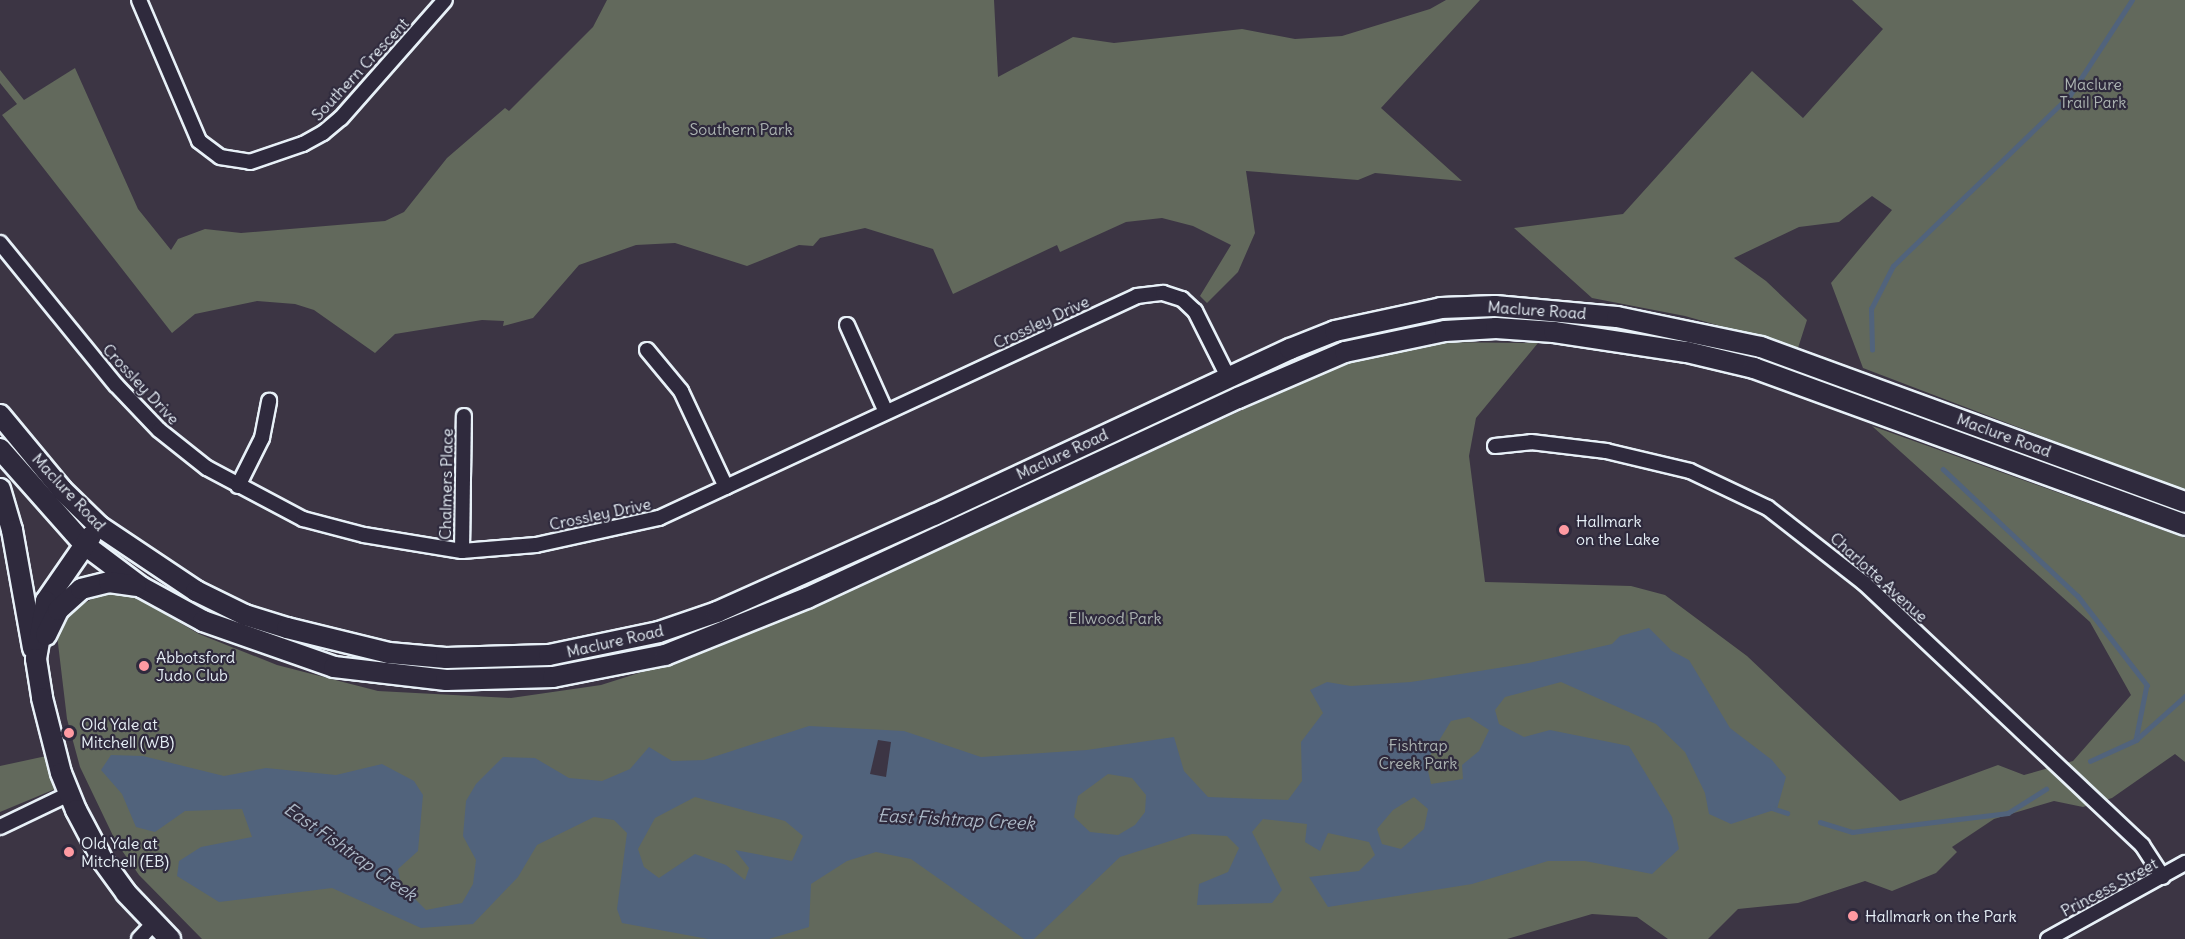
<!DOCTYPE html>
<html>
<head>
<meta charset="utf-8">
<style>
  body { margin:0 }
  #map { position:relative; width:2185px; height:939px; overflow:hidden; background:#3c3544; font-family:Delius,sans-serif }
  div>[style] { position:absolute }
  .green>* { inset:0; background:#62695c }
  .water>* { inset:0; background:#51637c }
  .pier>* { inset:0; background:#3c3544 }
  .stream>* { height:4.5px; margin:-2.25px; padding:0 2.25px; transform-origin:2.25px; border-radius:2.25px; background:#51637c }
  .roads { filter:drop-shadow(2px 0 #e8f1f8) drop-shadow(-2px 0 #e8f1f8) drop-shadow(0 2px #e8f1f8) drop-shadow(0 -2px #e8f1f8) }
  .street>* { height:14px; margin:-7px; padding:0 7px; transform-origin:7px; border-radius:7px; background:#2f2a3d }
  .secondary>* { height:20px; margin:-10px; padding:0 10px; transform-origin:10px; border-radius:10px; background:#2f2a3d }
  .dots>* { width:16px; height:16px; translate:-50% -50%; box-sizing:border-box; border:3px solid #2f2a3d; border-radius:50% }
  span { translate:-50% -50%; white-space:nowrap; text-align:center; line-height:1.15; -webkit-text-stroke:4.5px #2f2a3d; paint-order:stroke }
  .street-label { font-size:16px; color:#e8f1f8 }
  .park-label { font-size:16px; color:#acb4b2 }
  .poi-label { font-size:16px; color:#e8f1f8 }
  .left { translate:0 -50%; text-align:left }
  .water-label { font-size:18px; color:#acb8c6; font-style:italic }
</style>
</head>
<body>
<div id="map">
  <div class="green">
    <i style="clip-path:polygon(607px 0,994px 0,998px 77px,1073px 37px,1114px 43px,1242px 29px,1295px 39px,1342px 36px,1430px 9px,1446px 0,1480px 0,1381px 108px,1462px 181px,1375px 173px,1358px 180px,1246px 171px,1255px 233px,1238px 272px,1207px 303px,1200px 296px,1231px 245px,1193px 226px,1162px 218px,1126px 222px,1060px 252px,1057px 245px,953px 294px,933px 249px,865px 228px,820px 238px,813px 246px,799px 245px,747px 266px,675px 243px,636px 245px,579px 265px,533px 318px,503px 326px,504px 321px,482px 320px,395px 334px,375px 353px,314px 310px,295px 304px,257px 301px,195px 314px,172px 333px,2px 115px,17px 104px,0 83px,0 70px,24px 100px,75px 68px,138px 209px,171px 250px,178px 239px,205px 229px,241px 233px,385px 221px,404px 212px,447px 158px,505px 108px,509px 111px,593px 27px)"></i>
    <i style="clip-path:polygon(1852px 0,2185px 0,2185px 491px,1863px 368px,1831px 283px,1892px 210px,1872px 196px,1839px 222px,1799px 227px,1734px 258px,1766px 281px,1807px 320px,1798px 348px,1685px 316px,1592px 298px,1514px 228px,1623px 214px,1752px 71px,1803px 118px,1883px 29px)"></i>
    <i style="clip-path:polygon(1439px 342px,1538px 343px,1476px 418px,1469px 456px,1485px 582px,1631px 586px,1665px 595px,1747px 656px,1900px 801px,1998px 765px,2024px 775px,2073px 761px,2131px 695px,2090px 622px,1872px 426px,2185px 538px,2185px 762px,2175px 754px,2112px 798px,2083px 807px,2054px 801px,1994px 819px,1952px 847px,1957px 852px,1936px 873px,1892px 891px,1865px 881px,1798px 903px,1738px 909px,1708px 939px,1668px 939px,1637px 917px,1592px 914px,1507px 939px,202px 939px,139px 875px,116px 842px,80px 767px,67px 719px,57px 635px,68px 612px,107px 591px,134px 596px,199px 634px,277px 665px,378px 691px,511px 698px,601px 685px,705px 652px,801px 613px,831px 599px,835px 593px,865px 584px,1340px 365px)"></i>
    <i style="clip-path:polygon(51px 755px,60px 787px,0 812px,0 766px)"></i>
  </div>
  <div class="water">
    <i style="clip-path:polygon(evenodd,1649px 628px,1672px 651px,1689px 660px,1730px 728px,1772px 760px,1786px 777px,1777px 809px,1731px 824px,1709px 814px,1705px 793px,1685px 752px,1656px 724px,1561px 682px,1505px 697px,1495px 710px,1499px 724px,1524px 737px,1550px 730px,1629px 746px,1672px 817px,1679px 849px,1652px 874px,1585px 861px,1548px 861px,1472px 884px,1328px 907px,1309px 877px,1359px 871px,1375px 855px,1369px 842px,1328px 833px,1320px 851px,1305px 842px,1307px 824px,1263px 819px,1252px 832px,1282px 890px,1272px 903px,1197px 905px,1199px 884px,1228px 872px,1239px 848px,1227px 836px,1192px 834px,1120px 857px,1034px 939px,1024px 939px,911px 859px,876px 852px,847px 861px,811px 884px,809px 927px,769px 939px,708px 939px,622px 923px,617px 909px,627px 833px,614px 820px,594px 817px,537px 845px,518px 877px,473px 924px,421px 928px,332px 888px,219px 902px,177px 876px,179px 861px,201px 847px,252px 837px,242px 809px,185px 811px,155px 832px,136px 827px,122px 794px,101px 770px,111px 755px,143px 756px,224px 776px,266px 768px,336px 775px,382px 764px,414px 781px,423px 795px,418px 851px,398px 869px,401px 885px,426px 910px,462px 903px,473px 884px,476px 860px,463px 836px,466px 801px,476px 784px,503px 757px,535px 758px,569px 778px,602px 781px,630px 769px,649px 747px,672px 761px,704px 760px,809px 726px,904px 731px,981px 757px,1087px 750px,1174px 737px,1184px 771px,1208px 797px,1288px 800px,1302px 781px,1301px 742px,1323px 713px,1310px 690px,1327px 682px,1351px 686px,1411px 682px,1529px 663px,1612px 644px,1620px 636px,1649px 628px,1469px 717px,1489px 730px,1479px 751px,1462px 765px,1463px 779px,1431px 784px,1426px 762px,1451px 721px,1469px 717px,1649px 628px,1108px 774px,1132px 778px,1146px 795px,1145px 812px,1135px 825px,1118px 835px,1090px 832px,1074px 817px,1078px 796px,1108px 774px,1649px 628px,695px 797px,785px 821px,803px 836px,792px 861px,735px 850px,749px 868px,745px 880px,726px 865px,695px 854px,659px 878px,644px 867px,638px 849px,655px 818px,695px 797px,1649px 628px,1414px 797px,1428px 809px,1424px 829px,1401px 849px,1382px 844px,1377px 829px,1393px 810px,1414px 797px)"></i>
  </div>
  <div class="pier">
    <i style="clip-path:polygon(878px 740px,891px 742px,886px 777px,870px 774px)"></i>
  </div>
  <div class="stream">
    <i style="left:1872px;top:350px;width:41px;rotate:-91.4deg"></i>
    <i style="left:1871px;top:309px;width:48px;rotate:-62.9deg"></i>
    <i style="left:1893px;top:266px;width:246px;rotate:-44deg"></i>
    <i style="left:2070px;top:95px;width:113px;rotate:-56.9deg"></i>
    <i style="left:1943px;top:469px;width:185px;rotate:43.3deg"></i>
    <i style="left:2078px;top:596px;width:113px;rotate:52.2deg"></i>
    <i style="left:2147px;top:685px;width:56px;rotate:101.3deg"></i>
    <i style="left:2090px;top:761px;width:51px;rotate:-24.5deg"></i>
    <i style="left:2136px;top:740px;width:66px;rotate:-41.9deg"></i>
    <i style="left:1772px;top:808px;width:16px;rotate:18deg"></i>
    <i style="left:1820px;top:822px;width:34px;rotate:17deg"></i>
    <i style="left:1852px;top:832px;width:157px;rotate:-6.9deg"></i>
    <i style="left:2008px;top:813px;width:45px;rotate:-32.3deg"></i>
  </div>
  <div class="roads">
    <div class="street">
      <i style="left:139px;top:0;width:153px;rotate:66.9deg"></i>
      <i style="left:199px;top:141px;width:26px;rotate:37deg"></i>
      <i style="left:220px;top:157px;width:30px;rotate:9deg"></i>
      <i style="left:250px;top:162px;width:56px;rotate:-18.8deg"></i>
      <i style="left:303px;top:144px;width:23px;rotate:-29deg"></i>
      <i style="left:323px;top:133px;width:23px;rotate:-40deg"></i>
      <i style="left:341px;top:118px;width:157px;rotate:-48.6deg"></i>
      <i style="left:0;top:243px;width:183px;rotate:50.8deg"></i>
      <i style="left:116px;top:385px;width:62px;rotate:46.3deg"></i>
      <i style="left:159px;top:430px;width:61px;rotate:38.4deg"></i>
      <i style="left:207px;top:468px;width:109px;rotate:28deg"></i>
      <i style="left:303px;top:519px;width:63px;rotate:14.7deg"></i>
      <i style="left:364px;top:535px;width:99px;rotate:9.3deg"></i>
      <i style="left:462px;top:551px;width:74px;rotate:-4.6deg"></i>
      <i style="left:536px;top:545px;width:126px;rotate:-12.4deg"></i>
      <i style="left:659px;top:518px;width:527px;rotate:-24.91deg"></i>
      <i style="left:1137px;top:296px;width:26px;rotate:-7deg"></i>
      <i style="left:1163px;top:293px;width:20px;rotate:18deg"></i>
      <i style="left:1182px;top:299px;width:18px;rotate:43deg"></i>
      <i style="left:1195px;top:311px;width:74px;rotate:63.4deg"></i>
      <i style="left:847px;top:325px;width:95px;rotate:65.9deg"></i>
      <i style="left:647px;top:350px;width:53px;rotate:50.3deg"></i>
      <i style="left:681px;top:391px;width:106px;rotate:64.9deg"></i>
      <i style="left:1495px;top:446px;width:36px;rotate:-6deg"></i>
      <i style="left:1531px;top:442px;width:76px;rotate:6.8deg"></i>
      <i style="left:1606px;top:451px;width:86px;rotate:13.4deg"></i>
      <i style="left:1690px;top:471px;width:86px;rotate:25.4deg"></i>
      <i style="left:1768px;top:508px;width:122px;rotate:38deg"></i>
      <i style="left:1864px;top:583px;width:382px;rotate:43.3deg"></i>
      <i style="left:2142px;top:845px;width:38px;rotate:57deg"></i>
      <i style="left:238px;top:486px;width:54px;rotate:-63.4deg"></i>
      <i style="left:262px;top:438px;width:38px;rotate:-79deg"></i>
      <i style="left:462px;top:551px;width:135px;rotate:-89.2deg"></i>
      <i style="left:0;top:827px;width:76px;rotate:-25.6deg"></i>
      <i style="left:139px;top:939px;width:21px;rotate:-47deg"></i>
      <i style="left:2048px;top:939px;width:157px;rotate:-29deg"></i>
    </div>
    <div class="secondary">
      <i style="left:0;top:415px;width:97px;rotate:50.4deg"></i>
      <i style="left:62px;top:490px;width:52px;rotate:44.2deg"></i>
      <i style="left:99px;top:526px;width:117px;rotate:33.8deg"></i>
      <i style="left:196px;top:591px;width:55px;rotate:26.1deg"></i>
      <i style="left:245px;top:615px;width:44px;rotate:17.2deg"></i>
      <i style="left:287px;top:628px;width:105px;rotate:13.8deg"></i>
      <i style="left:389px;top:653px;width:57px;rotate:5deg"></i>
      <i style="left:446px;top:658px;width:103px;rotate:-1.7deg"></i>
      <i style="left:549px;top:655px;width:112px;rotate:-11.8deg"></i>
      <i style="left:659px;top:632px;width:61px;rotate:-19deg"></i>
      <i style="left:717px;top:612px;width:238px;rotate:-24.1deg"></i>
      <i style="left:934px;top:515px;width:393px;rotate:-25deg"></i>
      <i style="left:1290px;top:349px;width:48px;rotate:-21.8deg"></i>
      <i style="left:1335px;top:331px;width:108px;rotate:-12.2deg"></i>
      <i style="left:1441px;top:308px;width:54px;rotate:-2.1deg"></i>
      <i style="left:1495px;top:306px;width:122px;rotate:5.2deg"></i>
      <i style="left:1617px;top:317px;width:147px;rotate:11.8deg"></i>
      <i style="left:1761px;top:347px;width:451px;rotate:20.1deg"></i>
      <i style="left:0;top:449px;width:128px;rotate:48.5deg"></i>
      <i style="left:85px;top:545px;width:70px;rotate:36.9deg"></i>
      <i style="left:141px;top:587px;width:71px;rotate:28.7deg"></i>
      <i style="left:203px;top:621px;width:139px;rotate:19.3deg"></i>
      <i style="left:334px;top:667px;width:113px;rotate:6.6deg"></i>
      <i style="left:446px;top:680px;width:107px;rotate:-1.6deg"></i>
      <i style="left:553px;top:677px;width:114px;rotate:-11.1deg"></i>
      <i style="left:665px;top:655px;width:153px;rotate:-21.9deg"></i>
      <i style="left:807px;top:598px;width:475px;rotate:-24.9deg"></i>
      <i style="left:1238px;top:398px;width:116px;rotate:-23.3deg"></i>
      <i style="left:1345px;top:352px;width:102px;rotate:-11.9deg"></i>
      <i style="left:1445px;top:331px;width:51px;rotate:-3.4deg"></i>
      <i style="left:1496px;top:328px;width:58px;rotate:3.9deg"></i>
      <i style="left:1554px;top:332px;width:134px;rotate:8.6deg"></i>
      <i style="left:1687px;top:352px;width:69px;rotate:13.4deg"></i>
      <i style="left:1754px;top:368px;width:459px;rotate:20deg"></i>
      <i style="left:0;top:489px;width:43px;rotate:73.7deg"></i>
      <i style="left:12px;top:530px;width:120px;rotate:79.9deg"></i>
      <i style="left:91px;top:536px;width:79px;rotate:124.7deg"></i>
      <i style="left:46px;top:601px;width:59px;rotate:99.8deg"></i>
      <i style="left:36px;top:659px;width:39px;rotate:81deg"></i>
      <i style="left:42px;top:698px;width:77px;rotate:75.8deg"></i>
      <i style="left:61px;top:773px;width:40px;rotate:68deg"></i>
      <i style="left:76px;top:810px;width:58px;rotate:62.1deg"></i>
      <i style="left:103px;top:861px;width:39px;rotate:54deg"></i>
      <i style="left:126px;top:893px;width:64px;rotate:46.3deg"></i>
      <i style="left:46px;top:635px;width:28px;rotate:-64deg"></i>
      <i style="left:58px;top:610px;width:31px;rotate:-42deg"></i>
      <i style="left:81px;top:589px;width:29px;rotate:-14deg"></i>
      <i style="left:109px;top:582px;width:27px;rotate:8deg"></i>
    </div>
  </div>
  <div class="dots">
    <i style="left:1564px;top:530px;background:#ff9aa2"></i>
    <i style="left:144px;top:666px;background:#ff9aa2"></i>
    <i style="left:69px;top:733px;background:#ff9aa2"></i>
    <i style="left:69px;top:852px;background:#ff9aa2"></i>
    <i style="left:1853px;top:916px;background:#ff9aa2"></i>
  </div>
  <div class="street-label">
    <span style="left:360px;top:69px;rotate:-47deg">Southern Crescent</span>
    <span style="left:1537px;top:310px;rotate:4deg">Maclure Road</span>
    <span style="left:1041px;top:322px;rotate:-25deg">Crossley Drive</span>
    <span style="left:141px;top:384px;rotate:47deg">Crossley Drive</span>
    <span style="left:2004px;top:435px;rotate:20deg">Maclure Road</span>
    <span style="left:1062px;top:454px;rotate:-25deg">Maclure Road</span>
    <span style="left:446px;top:484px;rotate:-89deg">Chalmers Place</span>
    <span style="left:69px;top:492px;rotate:47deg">Maclure Road</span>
    <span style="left:600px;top:514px;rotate:-12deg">Crossley Drive</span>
    <span style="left:1879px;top:577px;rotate:42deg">Charlotte Avenue</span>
    <span style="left:615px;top:641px;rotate:-13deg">Maclure Road</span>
    <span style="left:2109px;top:887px;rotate:-28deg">Princess Street</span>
  </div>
  <div class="park-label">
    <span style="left:2093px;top:93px">Maclure<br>Trail Park</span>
    <span style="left:741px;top:129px">Southern Park</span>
    <span style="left:1115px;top:618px">Ellwood Park</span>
    <span style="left:1418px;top:754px">Fishtrap<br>Creek Park</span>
  </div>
  <div class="poi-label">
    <span class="left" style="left:1576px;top:530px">Hallmark<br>on the Lake</span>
    <span class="left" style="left:156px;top:666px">Abbotsford<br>Judo Club</span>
    <span class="left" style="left:81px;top:733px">Old Yale at<br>Mitchell (WB)</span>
    <span class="left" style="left:81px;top:852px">Old Yale at<br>Mitchell (EB)</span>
    <span class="left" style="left:1865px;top:916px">Hallmark on the Park</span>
  </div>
  <div class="water-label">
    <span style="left:956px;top:820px;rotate:3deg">East Fishtrap Creek</span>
    <span style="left:350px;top:852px;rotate:35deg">East Fishtrap Creek</span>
  </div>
</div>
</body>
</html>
